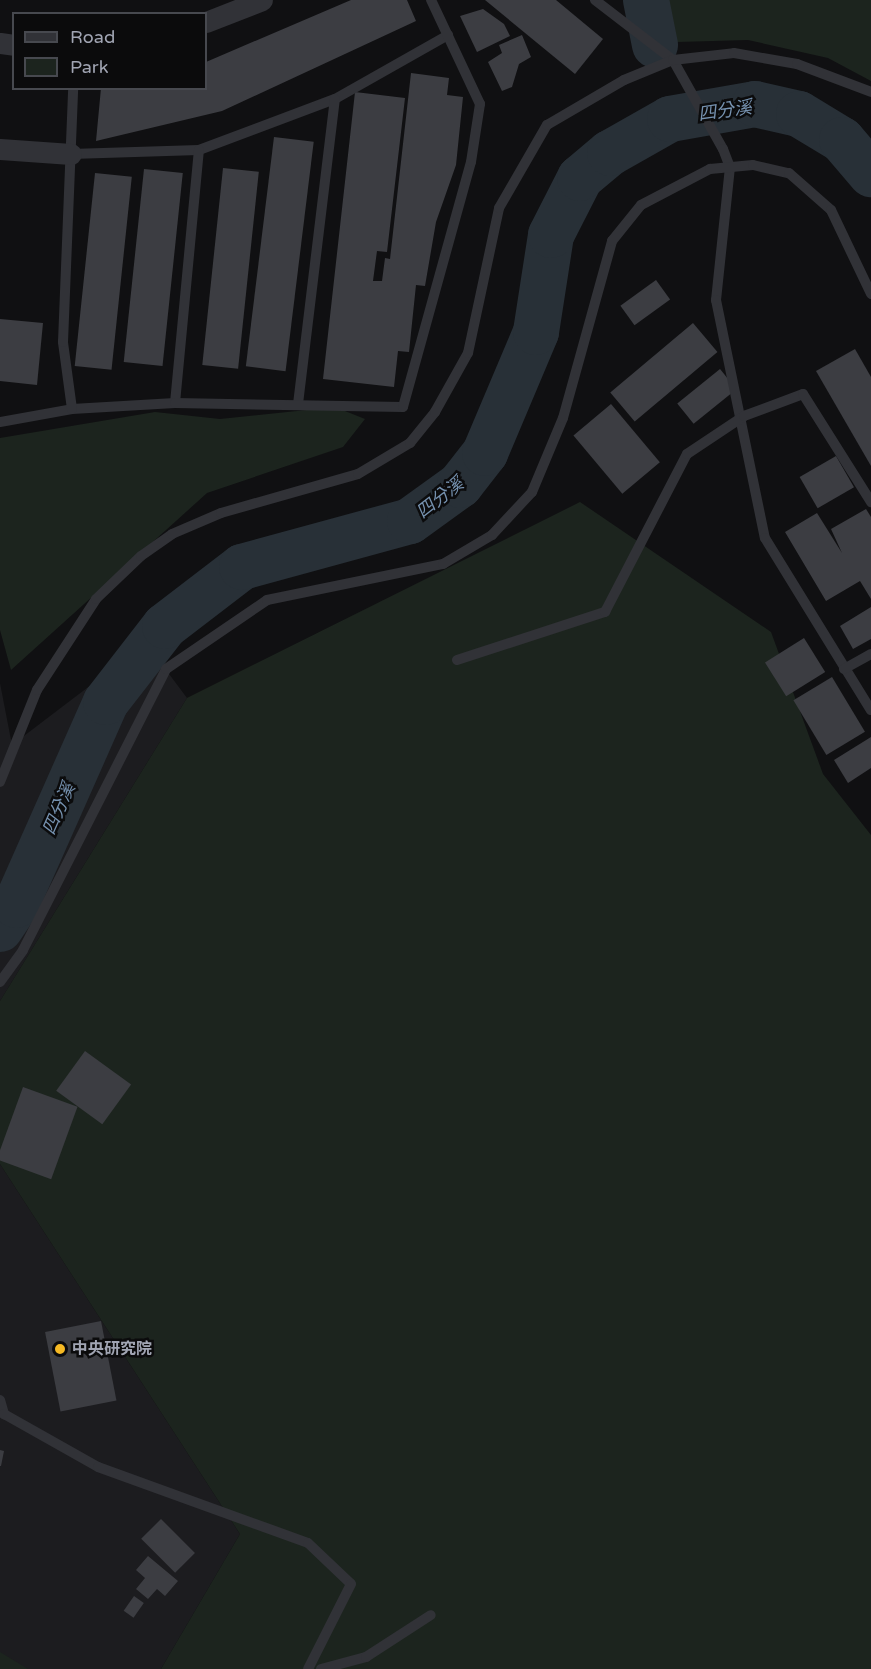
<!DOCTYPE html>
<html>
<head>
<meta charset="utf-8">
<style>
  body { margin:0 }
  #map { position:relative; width:871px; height:1669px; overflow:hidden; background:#101012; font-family:"Varela Round","Noto Sans TC",sans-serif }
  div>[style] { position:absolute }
  .built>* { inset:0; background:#1c1c1f }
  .green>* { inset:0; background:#1c241e }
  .river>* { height:46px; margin:-23px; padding:0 23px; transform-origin:23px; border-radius:23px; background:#283037 }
  .building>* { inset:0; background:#3c3d42; transform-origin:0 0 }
  .lane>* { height:10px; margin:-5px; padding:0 5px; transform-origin:5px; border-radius:5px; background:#313237 }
  .street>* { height:21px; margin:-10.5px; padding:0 10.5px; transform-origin:10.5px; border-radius:10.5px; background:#313237 }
  .dots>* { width:16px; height:16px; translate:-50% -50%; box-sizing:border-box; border:3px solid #0b0b0c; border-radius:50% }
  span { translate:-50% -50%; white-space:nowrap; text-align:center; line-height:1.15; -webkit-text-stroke:5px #0b0b0c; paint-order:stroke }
  .poi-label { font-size:16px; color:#a1a5b3; font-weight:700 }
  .left { translate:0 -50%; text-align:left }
  .water-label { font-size:18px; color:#7692b0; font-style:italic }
  .legend { position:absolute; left:12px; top:12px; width:195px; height:78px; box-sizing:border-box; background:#0b0b0c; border:2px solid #47494f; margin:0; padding:8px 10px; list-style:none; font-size:18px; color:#a1a5b3 }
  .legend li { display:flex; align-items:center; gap:12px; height:30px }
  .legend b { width:30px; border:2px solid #47494f }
</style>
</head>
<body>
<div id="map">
  <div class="built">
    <i style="clip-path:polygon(146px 643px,187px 698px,0 1001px,0 683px,12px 745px)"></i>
    <i style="clip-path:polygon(0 1164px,240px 1534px,161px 1669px,0 1669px)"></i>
  </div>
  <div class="green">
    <i style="clip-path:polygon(663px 0,871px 0,871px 81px,828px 58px,748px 40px,677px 42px)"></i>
    <i style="clip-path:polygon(335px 407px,365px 419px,343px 447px,207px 493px,11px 670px,0 630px,0 438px,155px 412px,220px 419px)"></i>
    <i style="clip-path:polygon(580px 502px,771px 632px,823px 774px,871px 835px,871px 1669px,161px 1669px,240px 1534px,0 1164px,0 1001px,187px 698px)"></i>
    <i style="clip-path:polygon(0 1652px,28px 1669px,0 1669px)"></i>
  </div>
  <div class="river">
    <i style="left:646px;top:0;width:46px;rotate:78.7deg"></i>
    <i style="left:0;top:929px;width:29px;rotate:-56deg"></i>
    <i style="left:16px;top:905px;width:222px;rotate:-66.1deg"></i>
    <i style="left:106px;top:702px;width:96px;rotate:-52.2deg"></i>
    <i style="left:165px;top:626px;width:97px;rotate:-37.5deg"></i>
    <i style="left:242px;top:567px;width:174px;rotate:-15.3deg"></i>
    <i style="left:410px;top:521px;width:62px;rotate:-35.8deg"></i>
    <i style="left:460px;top:485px;width:41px;rotate:-52deg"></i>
    <i style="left:485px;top:453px;width:131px;rotate:-67.1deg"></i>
    <i style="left:536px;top:332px;width:98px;rotate:-81.2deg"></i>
    <i style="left:551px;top:235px;width:64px;rotate:-63deg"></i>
    <i style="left:580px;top:178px;width:39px;rotate:-40deg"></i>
    <i style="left:610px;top:153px;width:69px;rotate:-29.5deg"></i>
    <i style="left:670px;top:119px;width:86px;rotate:-10deg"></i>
    <i style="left:755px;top:104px;width:45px;rotate:12.8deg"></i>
    <i style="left:799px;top:114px;width:50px;rotate:31.2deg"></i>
    <i style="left:842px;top:140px;width:45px;rotate:49.5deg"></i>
  </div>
  <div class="building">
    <i style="clip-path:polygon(351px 0,407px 0,416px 21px,222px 111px,96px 141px,101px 88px,206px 88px,206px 62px)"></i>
    <i style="clip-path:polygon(485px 0,556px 0,603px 39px,575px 74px)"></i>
    <i style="clip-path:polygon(483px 9px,504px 24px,510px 36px,477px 52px,460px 16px)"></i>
    <i style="clip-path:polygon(522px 35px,531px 57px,519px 64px,512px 87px,502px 91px,488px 62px,502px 53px,499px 45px)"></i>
    <i style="clip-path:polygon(411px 73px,449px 78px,447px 95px,463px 97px,456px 165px,436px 222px,425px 286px,416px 285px,409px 352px,398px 351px,394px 387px,323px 379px,355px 92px,405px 98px,387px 252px,377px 251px,373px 281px,382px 281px,385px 258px,390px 259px)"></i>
    <i style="left:274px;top:137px;width:40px;height:231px;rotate:7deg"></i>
    <i style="left:223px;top:168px;width:36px;height:198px;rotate:6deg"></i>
    <i style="left:144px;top:169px;width:39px;height:194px;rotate:6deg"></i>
    <i style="left:95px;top:173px;width:37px;height:194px;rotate:6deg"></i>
    <i style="left:656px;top:280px;width:24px;height:44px;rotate:54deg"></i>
    <i style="clip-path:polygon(0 319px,43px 323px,37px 385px,0 381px)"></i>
    <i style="left:693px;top:323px;width:38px;height:108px;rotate:50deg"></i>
    <i style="clip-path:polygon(855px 349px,871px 377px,871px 466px,816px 371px)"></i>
    <i style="left:720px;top:369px;width:26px;height:55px;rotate:51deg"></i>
    <i style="left:611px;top:404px;width:76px;height:49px;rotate:50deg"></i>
    <i style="left:836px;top:456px;width:36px;height:42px;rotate:60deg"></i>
    <i style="clip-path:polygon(866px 509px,871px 517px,871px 599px,860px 581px,826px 601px,785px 532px,817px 513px,842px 553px,831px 529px)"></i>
    <i style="clip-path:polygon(871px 607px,871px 639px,853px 649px,840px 626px)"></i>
    <i style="left:804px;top:638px;width:40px;height:46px;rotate:58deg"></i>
    <i style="left:832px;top:677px;width:64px;height:45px;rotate:59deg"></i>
    <i style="clip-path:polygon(871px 737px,871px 768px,848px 783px,834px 760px)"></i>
    <i style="left:85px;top:1051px;width:57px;height:49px;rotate:36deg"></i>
    <i style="left:23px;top:1087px;width:58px;height:77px;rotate:20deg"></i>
    <i style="left:101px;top:1321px;width:81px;height:57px;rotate:79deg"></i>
    <i style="clip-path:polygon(0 1450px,4px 1451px,1px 1466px,0 1466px)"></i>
    <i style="left:161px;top:1519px;width:48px;height:28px;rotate:45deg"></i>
    <i style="clip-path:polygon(148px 1556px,178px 1581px,165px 1596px,157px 1589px,148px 1599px,136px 1589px,145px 1578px,136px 1570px)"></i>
    <i style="left:134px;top:1596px;width:12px;height:18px;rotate:35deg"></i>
  </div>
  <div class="lane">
    <i style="left:595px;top:0;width:98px;rotate:37.6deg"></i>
    <i style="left:673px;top:60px;width:102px;rotate:60.7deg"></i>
    <i style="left:723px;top:149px;width:19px;rotate:69deg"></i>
    <i style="left:730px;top:167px;width:134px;rotate:96deg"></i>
    <i style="left:716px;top:300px;width:243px;rotate:78.4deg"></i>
    <i style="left:765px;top:538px;width:202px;rotate:58.4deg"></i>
    <i style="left:71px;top:154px;width:128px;rotate:-1.8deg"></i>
    <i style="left:199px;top:150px;width:145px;rotate:-20.6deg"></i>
    <i style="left:335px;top:99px;width:130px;rotate:-29.5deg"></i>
    <i style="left:175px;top:403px;width:254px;rotate:-84.6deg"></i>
    <i style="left:298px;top:404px;width:307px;rotate:-83.1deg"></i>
    <i style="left:72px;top:409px;width:103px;rotate:-3.3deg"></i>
    <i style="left:175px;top:403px;width:228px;rotate:1deg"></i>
    <i style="left:403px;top:407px;width:254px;rotate:-74.5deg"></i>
    <i style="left:471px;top:162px;width:59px;rotate:-81.2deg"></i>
    <i style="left:480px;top:104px;width:115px;rotate:-115.2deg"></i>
    <i style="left:0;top:422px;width:73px;rotate:-10.2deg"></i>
    <i style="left:72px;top:409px;width:68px;rotate:-97.7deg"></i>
    <i style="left:63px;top:342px;width:254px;rotate:-87.7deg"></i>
    <i style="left:457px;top:660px;width:156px;rotate:-18deg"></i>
    <i style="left:605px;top:612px;width:178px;rotate:-62.6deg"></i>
    <i style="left:687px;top:454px;width:69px;rotate:-33.7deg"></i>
    <i style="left:744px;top:416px;width:63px;rotate:-20.4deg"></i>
    <i style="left:803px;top:394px;width:128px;rotate:57.8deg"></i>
    <i style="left:844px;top:669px;width:31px;rotate:-29deg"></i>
    <i style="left:0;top:782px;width:99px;rotate:-68.1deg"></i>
    <i style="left:37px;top:690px;width:108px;rotate:-57deg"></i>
    <i style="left:96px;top:599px;width:62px;rotate:-43.7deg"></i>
    <i style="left:141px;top:556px;width:38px;rotate:-35deg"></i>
    <i style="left:172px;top:534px;width:53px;rotate:-23.2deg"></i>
    <i style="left:221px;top:513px;width:142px;rotate:-15.9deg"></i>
    <i style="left:358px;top:474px;width:61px;rotate:-30.8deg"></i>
    <i style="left:410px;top:443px;width:40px;rotate:-51deg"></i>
    <i style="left:435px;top:412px;width:68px;rotate:-60.8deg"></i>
    <i style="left:468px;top:353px;width:148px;rotate:-77.9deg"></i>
    <i style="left:499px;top:208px;width:96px;rotate:-60deg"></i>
    <i style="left:547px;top:125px;width:89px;rotate:-30.3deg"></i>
    <i style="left:624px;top:80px;width:53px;rotate:-22.2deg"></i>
    <i style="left:673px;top:60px;width:61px;rotate:-6.5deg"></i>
    <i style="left:734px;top:53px;width:64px;rotate:9.9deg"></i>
    <i style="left:797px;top:64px;width:79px;rotate:20.7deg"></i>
    <i style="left:0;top:982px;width:39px;rotate:-54deg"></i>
    <i style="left:23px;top:950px;width:315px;rotate:-63deg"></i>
    <i style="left:166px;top:669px;width:122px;rotate:-34.3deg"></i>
    <i style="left:267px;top:600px;width:180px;rotate:-11.6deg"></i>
    <i style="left:443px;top:564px;width:57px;rotate:-30.6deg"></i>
    <i style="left:492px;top:535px;width:59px;rotate:-47.1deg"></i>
    <i style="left:532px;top:492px;width:80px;rotate:-67.3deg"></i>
    <i style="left:563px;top:418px;width:184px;rotate:-74.5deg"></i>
    <i style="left:612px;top:241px;width:46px;rotate:-51.1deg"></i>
    <i style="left:641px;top:205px;width:78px;rotate:-27.6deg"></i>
    <i style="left:710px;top:169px;width:43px;rotate:-5.3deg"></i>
    <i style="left:753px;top:165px;width:37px;rotate:13deg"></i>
    <i style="left:789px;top:173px;width:56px;rotate:41.4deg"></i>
    <i style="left:831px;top:210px;width:93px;rotate:64.5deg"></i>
    <i style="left:0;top:1400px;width:15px;rotate:74deg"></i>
    <i style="left:4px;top:1414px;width:108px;rotate:29.4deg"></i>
    <i style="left:98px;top:1467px;width:223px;rotate:19.9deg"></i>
    <i style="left:308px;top:1543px;width:59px;rotate:43.6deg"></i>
    <i style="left:351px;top:1584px;width:95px;rotate:116.8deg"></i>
    <i style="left:321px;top:1669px;width:47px;rotate:-14.9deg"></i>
    <i style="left:366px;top:1657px;width:77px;rotate:-32.9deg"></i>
  </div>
  <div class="street">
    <i style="left:206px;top:22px;width:60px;rotate:-21.4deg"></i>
    <i style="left:0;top:43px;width:14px;rotate:8deg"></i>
    <i style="left:0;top:149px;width:71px;rotate:4deg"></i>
  </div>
  <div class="dots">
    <i style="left:60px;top:1349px;background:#f6b924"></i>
  </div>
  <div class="poi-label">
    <span class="left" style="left:72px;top:1349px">中央研究院</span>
  </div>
  <div class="water-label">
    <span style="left:725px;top:111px;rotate:-8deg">四分溪</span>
    <span style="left:440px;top:498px;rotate:-38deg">四分溪</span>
    <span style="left:59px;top:809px;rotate:-66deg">四分溪</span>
  </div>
  <ul class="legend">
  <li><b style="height:8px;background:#313237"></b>Road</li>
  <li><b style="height:16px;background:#1c241e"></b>Park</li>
  </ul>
</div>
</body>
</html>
